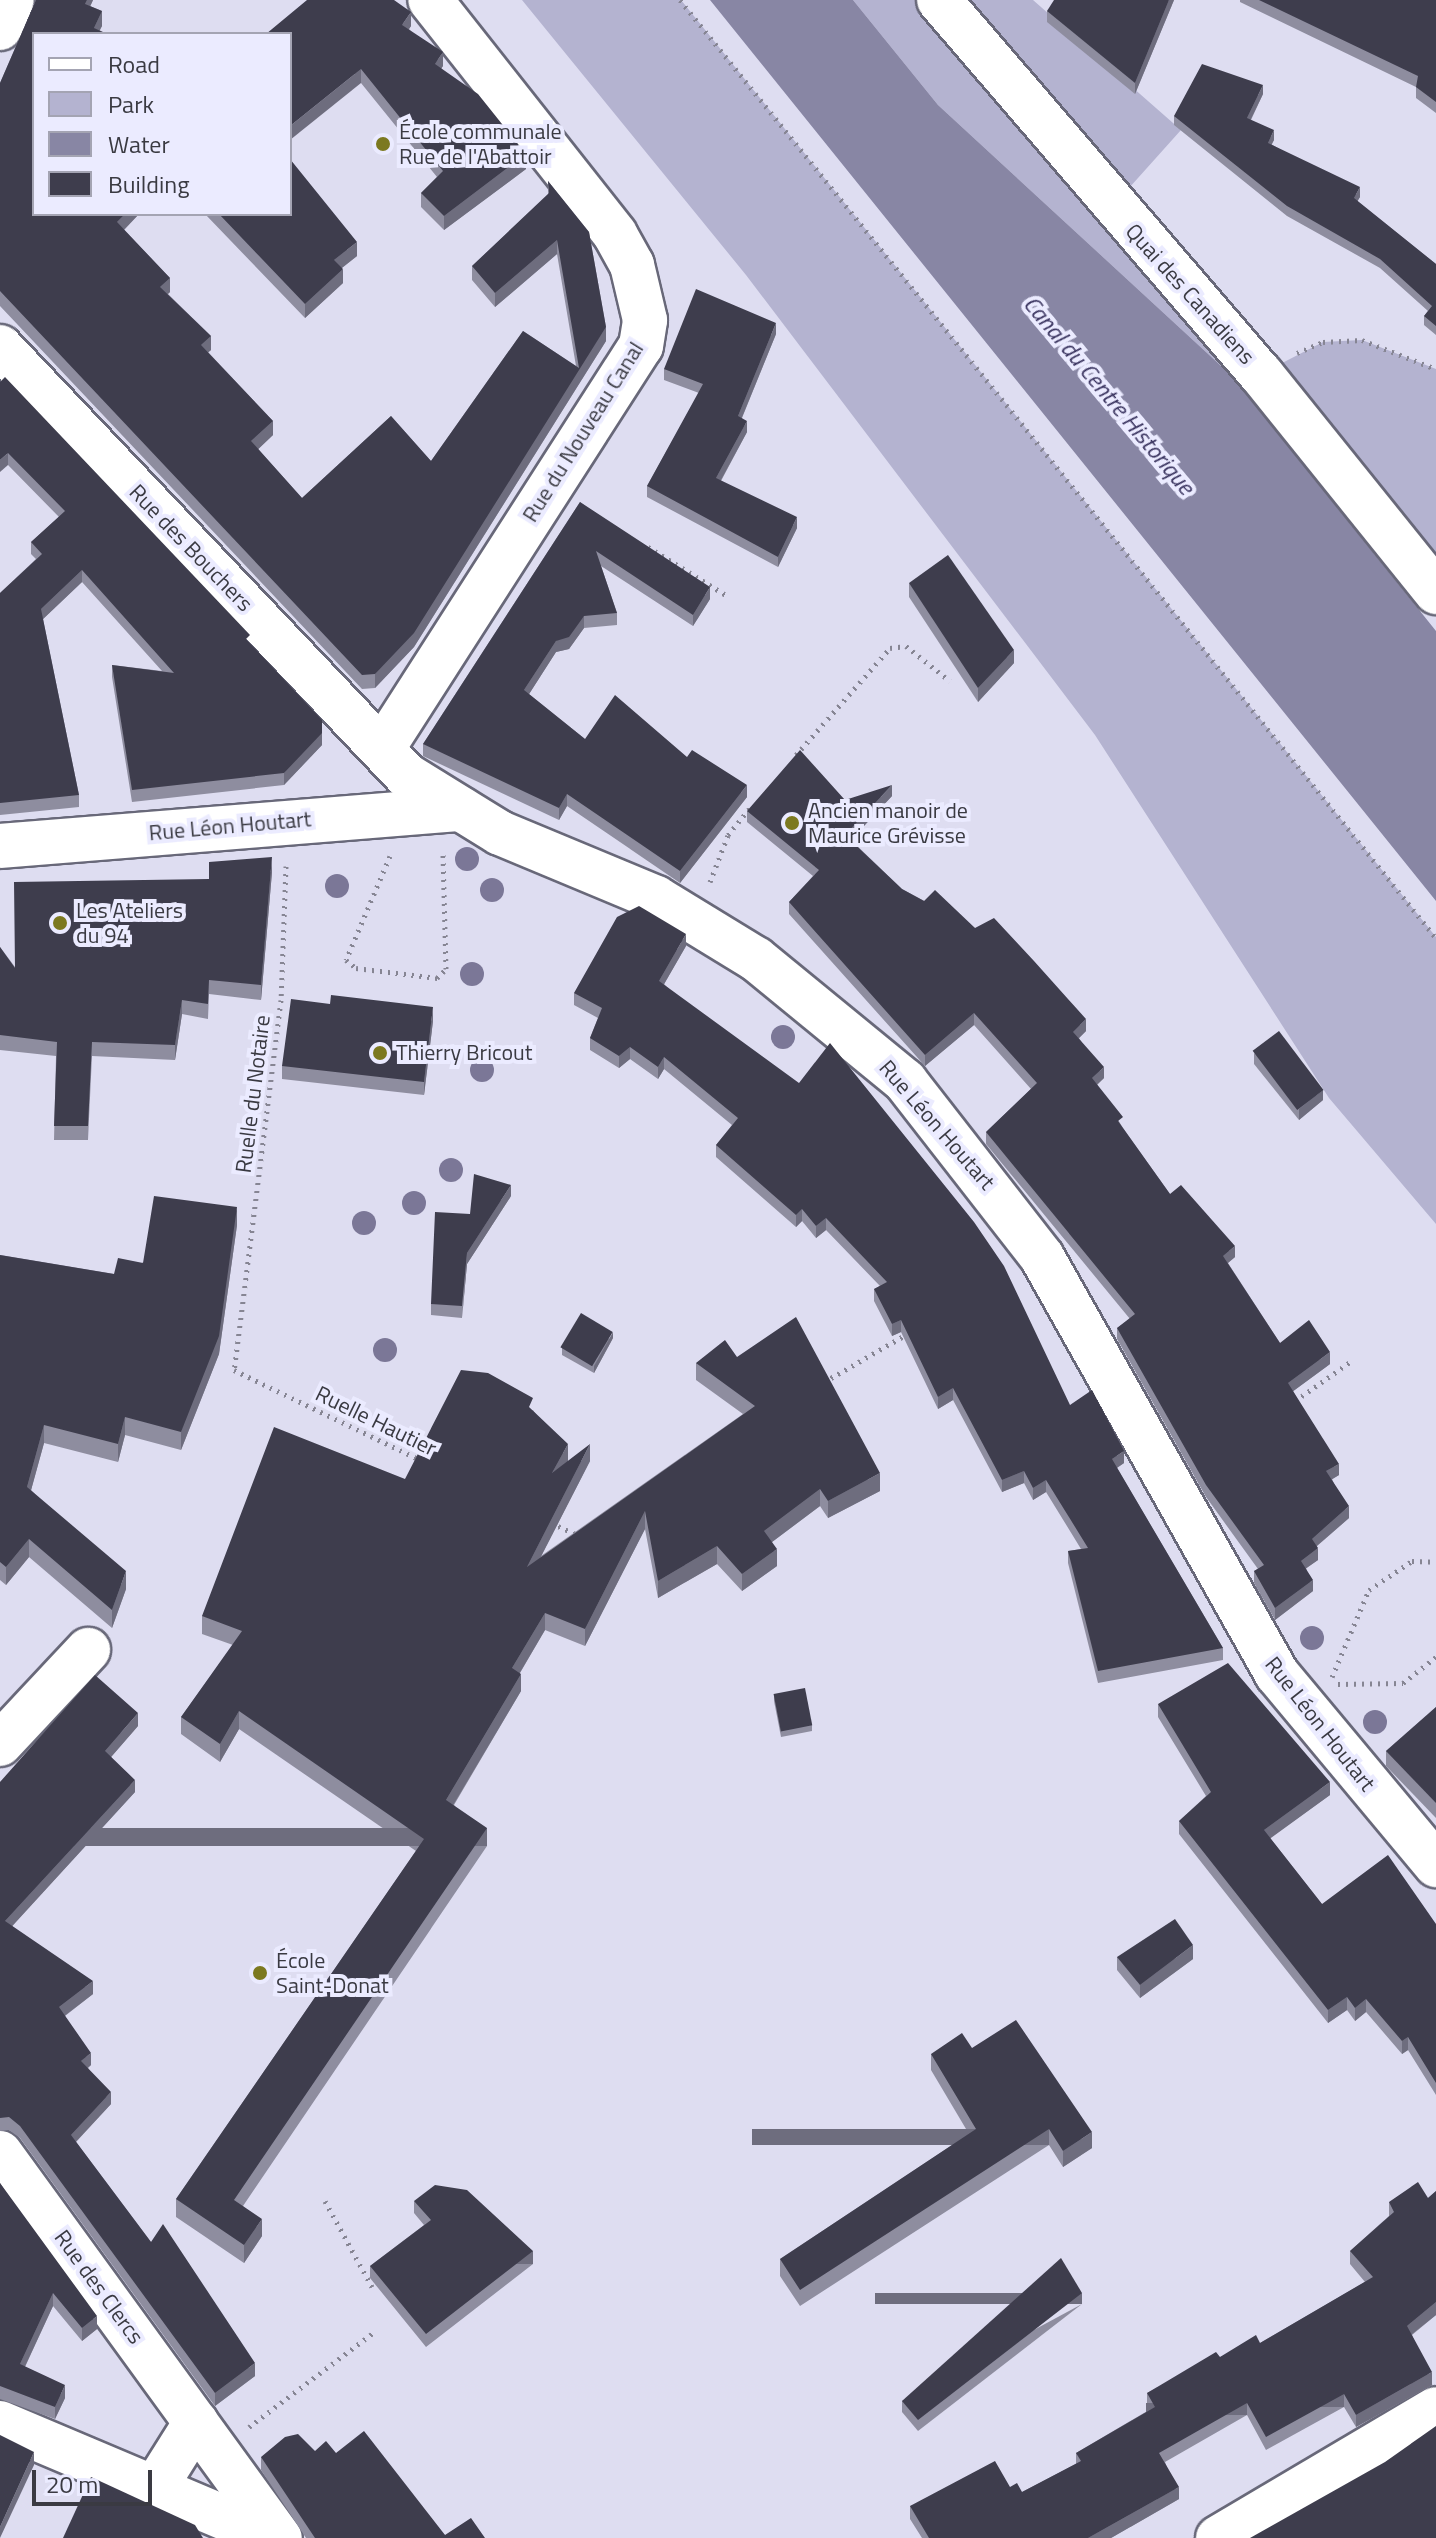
<!DOCTYPE html>
<html>
<head>
<meta charset="utf-8">
<style>
  body { margin:0 }
  #map { position:relative; width:1436px; height:2538px; overflow:hidden; background:#deddf1; font-family:"Titillium Web",sans-serif }
  div>[style] { position:absolute }
  .green>* { inset:0; background:#b4b3d0 }
  .water>* { inset:0; background:#8886a4 }
  .path>* { height:5px; margin-top:-2.5px; transform-origin:0; background:repeating-linear-gradient(90deg,#868593 0 2px,transparent 0 8px) }
  .roads { filter:drop-shadow(2px 0 #686879) drop-shadow(-2px 0 #686879) drop-shadow(0 2px #686879) drop-shadow(0 -2px #686879) }
  .minor>* { height:44px; margin:-22px; padding:0 22px; transform-origin:22px; border-radius:22px; background:#fff }
  .trees>* { width:24px; height:24px; margin:-12px; border-radius:50%; background:#7b7797 }
  .wall>* { inset:0; background:#8e8d9f }
  .shaded-wall>* { inset:0; background:#6e6d7e; transform-origin:0 0 }
  .building>* { inset:0; background:#3e3d4d; transform-origin:0 0 }
  .dots>* { width:22px; height:22px; translate:-50% -50%; box-sizing:border-box; border:4px solid #ebebff; border-radius:50% }
  span { translate:-50% -50%; white-space:nowrap; text-align:center; line-height:1.15; -webkit-text-stroke:8px #ebebff; paint-order:stroke }
  .poi-label { font-size:22px; color:#3a3a42 }
  .left { translate:0 -50%; text-align:left }
  .street-label { font-size:22px; color:#3a3a42 }
  .water-label { font-size:24px; color:#38325e; font-style:italic }
  .legend { position:absolute; left:32px; top:32px; width:260px; height:184px; box-sizing:border-box; background:#ebebff; border:2px solid #a4a4b3; margin:0; padding:10px 14px; list-style:none; font-size:24px; color:#3a3a42 }
  .legend li { display:flex; align-items:center; gap:16px; height:40px }
  .legend b { width:40px; border:2px solid #a4a4b3 }
  .scale { position:absolute; left:32px; top:2470px; width:120px; height:36px; box-sizing:border-box; border:4px solid #3a3a42; border-top:0; padding-left:10px; font-size:24px; line-height:28px; white-space:nowrap; color:#3a3a42; -webkit-text-stroke:6px #ebebff; paint-order:stroke }
</style>
</head>
<body>
<div id="map">
  <div class="green">
    <i style="clip-path:polygon(522px 0,681px 0,1436px 937px,1436px 1224px,1329px 1098px,1095px 735px,746px 275px)"></i>
    <i style="clip-path:polygon(853px 0,1033px 0,1181px 130px,1112px 207px,1261px 374px,1323px 342px,1362px 340px,1436px 369px,1436px 592px,1261px 374px,1232px 376px,938px 105px)"></i>
  </div>
  <div class="water">
    <i style="clip-path:polygon(710px 0,853px 0,938px 105px,1232px 376px,1436px 631px,1436px 901px)"></i>
  </div>
  <div class="path">
    <i style="left:680px;top:0;width:1205px;rotate:51.13deg"></i>
    <i style="left:1297px;top:353px;width:28px;rotate:-23deg"></i>
    <i style="left:1323px;top:342px;width:39px;rotate:-3deg"></i>
    <i style="left:1362px;top:340px;width:79px;rotate:21.4deg"></i>
    <i style="left:648px;top:547px;width:95px;rotate:31.7deg"></i>
    <i style="left:796px;top:755px;width:142px;rotate:-48.7deg"></i>
    <i style="left:890px;top:648px;width:16px;rotate:-7deg"></i>
    <i style="left:906px;top:646px;width:56px;rotate:38.5deg"></i>
    <i style="left:390px;top:856px;width:113px;rotate:112.9deg"></i>
    <i style="left:346px;top:960px;width:13px;rotate:39deg"></i>
    <i style="left:356px;top:968px;width:82px;rotate:7deg"></i>
    <i style="left:437px;top:978px;width:13px;rotate:-45deg"></i>
    <i style="left:446px;top:969px;width:118px;rotate:-91.5deg"></i>
    <i style="left:286px;top:866px;width:134px;rotate:92.1deg"></i>
    <i style="left:281px;top:1000px;width:373px;rotate:97.2deg"></i>
    <i style="left:234px;top:1370px;width:207px;rotate:25.8deg"></i>
    <i style="left:710px;top:882px;width:50px;rotate:-69deg"></i>
    <i style="left:728px;top:835px;width:35px;rotate:-51deg"></i>
    <i style="left:824px;top:1382px;width:98px;rotate:-30deg"></i>
    <i style="left:1295px;top:1401px;width:67px;rotate:-35.3deg"></i>
    <i style="left:551px;top:1523px;width:30px;rotate:24deg"></i>
    <i style="left:1332px;top:1677px;width:95px;rotate:-67deg"></i>
    <i style="left:1369px;top:1590px;width:52px;rotate:-34deg"></i>
    <i style="left:1412px;top:1561px;width:24px;rotate:2deg"></i>
    <i style="left:1338px;top:1684px;width:65px;rotate:-0.9deg"></i>
    <i style="left:1403px;top:1683px;width:42px;rotate:-38.2deg"></i>
    <i style="left:325px;top:2201px;width:98px;rotate:61.3deg"></i>
    <i style="left:249px;top:2427px;width:156px;rotate:-37.2deg"></i>
  </div>
  <div class="roads">
    <div class="minor">
      <i style="left:939px;top:0;width:494px;rotate:49.3deg"></i>
      <i style="left:1261px;top:374px;width:280px;rotate:51.2deg"></i>
      <i style="left:0;top:28px;width:30px;rotate:-67deg"></i>
      <i style="left:0;top:347px;width:590px;rotate:46.51deg"></i>
      <i style="left:406px;top:775px;width:110px;rotate:31.7deg"></i>
      <i style="left:500px;top:833px;width:169px;rotate:22.6deg"></i>
      <i style="left:656px;top:898px;width:117px;rotate:31.4deg"></i>
      <i style="left:756px;top:959px;width:193px;rotate:39.3deg"></i>
      <i style="left:905px;top:1081px;width:223px;rotate:52.1deg"></i>
      <i style="left:1042px;top:1257px;width:479px;rotate:60.6deg"></i>
      <i style="left:1277px;top:1674px;width:249px;rotate:50.2deg"></i>
      <i style="left:382px;top:749px;width:479px;rotate:-57.3deg"></i>
      <i style="left:641px;top:346px;width:26px;rotate:-81deg"></i>
      <i style="left:645px;top:320px;width:57px;rotate:-103.3deg"></i>
      <i style="left:632px;top:265px;width:35px;rotate:-119deg"></i>
      <i style="left:615px;top:234px;width:298px;rotate:-128.3deg"></i>
      <i style="left:0;top:846px;width:462px;rotate:-4.6deg"></i>
      <i style="left:0;top:1744px;width:129px;rotate:-46.9deg"></i>
      <i style="left:0;top:2153px;width:476px;rotate:54deg"></i>
      <i style="left:0;top:2423px;width:295px;rotate:22.9deg"></i>
      <i style="left:154px;top:2489px;width:79px;rotate:-57.9deg"></i>
      <i style="left:1218px;top:2538px;width:253px;rotate:-30.6deg"></i>
    </div>
  </div>
  <div class="trees">
    <i style="left:467px;top:859px"></i>
    <i style="left:337px;top:886px"></i>
    <i style="left:492px;top:890px"></i>
    <i style="left:472px;top:974px"></i>
    <i style="left:783px;top:1037px"></i>
    <i style="left:482px;top:1070px"></i>
    <i style="left:451px;top:1170px"></i>
    <i style="left:414px;top:1203px"></i>
    <i style="left:364px;top:1223px"></i>
    <i style="left:385px;top:1350px"></i>
    <i style="left:1312px;top:1638px"></i>
    <i style="left:1375px;top:1722px"></i>
  </div>
  <div class="wall">
    <i style="clip-path:polygon(36px 0,93px 0,90px 6px,102px 11px,102px 26px,99px 30px,107px 34px,34px 34px,34px 214px,139px 214px,124px 230px,170px 278px,170px 292px,168px 294px,211px 336px,211px 350px,208px 352px,273px 421px,273px 435px,258px 449px,302px 498px,391px 416px,431px 461px,523px 331px,576px 366px,557px 254px,495px 307px,472px 280px,472px 266px,548px 195px,548px 181px,589px 232px,606px 327px,606px 341px,414px 647px,375px 688px,362px 689px,0 306px,0 83px)"></i>
    <i style="clip-path:polygon(307px 0,411px 26px,409px 29px,443px 66px,441px 68px,526px 169px,444px 230px,421px 207px,421px 193px,437px 177px,361px 83px)"></i>
    <i style="clip-path:polygon(1174px 0,1135px 94px,1047px 22px,1047px 11px)"></i>
    <i style="clip-path:polygon(1240px 0,1436px 0,1436px 113px,1416px 98px,1416px 87px,1240px 2px)"></i>
    <i style="clip-path:polygon(1263px 94px,1251px 120px,1274px 140px,1271px 144px,1360px 197px,1357px 201px,1436px 264px,1436px 335px,1424px 325px,1424px 316px,1428px 311px,1380px 268px,1287px 216px,1174px 125px,1174px 116px)"></i>
    <i style="clip-path:polygon(205px 214px,290px 214px,357px 256px,342px 268px,343px 283px,305px 318px)"></i>
    <i style="clip-path:polygon(776px 334px,742px 418px,747px 432px,721px 481px,797px 528px,778px 567px,647px 497px,647px 486px,699px 393px,664px 380px,664px 369px)"></i>
    <i style="clip-path:polygon(0 382px,250px 643px,322px 745px,284px 785px,132px 802px,112px 677px,112px 665px,162px 671px,82px 582px,43px 619px,79px 795px,79px 807px,0 815px,0 593px,36px 559px,31px 554px,31px 542px,59px 517px,8px 465px)"></i>
    <i style="clip-path:polygon(580px 502px,710px 599px,693px 626px,601px 566px,617px 613px,617px 625px,584px 628px,569px 649px,556px 652px,529px 694px,585px 739px,687px 757px,747px 797px,680px 883px,567px 806px,559px 820px,423px 756px,423px 744px)"></i>
    <i style="clip-path:polygon(909px 583px,1014px 663px,978px 702px,909px 597px)"></i>
    <i style="clip-path:polygon(892px 796px,851px 840px,902px 889px,975px 928px,1086px 1031px,1079px 1038px,1104px 1078px,1097px 1085px,1123px 1128px,1170px 1194px,1235px 1257px,1228px 1263px,1280px 1343px,1330px 1364px,1293px 1391px,1339px 1475px,1332px 1479px,1349px 1518px,1317px 1546px,1318px 1560px,1306px 1568px,1313px 1591px,1275px 1620px,1254px 1583px,1254px 1571px,1258px 1569px,1206px 1497px,1117px 1339px,1117px 1328px,1130px 1319px,986px 1144px,986px 1132px,1031px 1089px,974px 1025px,925px 1066px,789px 914px,789px 902px,813px 876px,747px 822px,747px 811px)"></i>
    <i style="clip-path:polygon(272px 872px,261px 1000px,209px 994px,208px 1019px,182px 1014px,175px 1060px,92px 1056px,88px 1140px,54px 1140px,56px 1056px,0 1050px,0 947px,15px 967px,209px 879px)"></i>
    <i style="clip-path:polygon(686px 946px,664px 984px,1124px 1463px,1117px 1468px,1223px 1648px,1223px 1660px,1098px 1683px,1068px 1563px,1068px 1551px,1081px 1549px,1046px 1492px,1033px 1500px,1024px 1483px,1002px 1492px,953px 1400px,938px 1409px,901px 1332px,892px 1336px,874px 1301px,874px 1289px,880px 1286px,826px 1230px,816px 1238px,802px 1221px,796px 1227px,716px 1157px,716px 1145px,732px 1125px,664px 1069px,658px 1079px,630px 1059px,619px 1068px,590px 1050px,590px 1038px,598px 1018px,574px 1005px,574px 993px)"></i>
    <i style="clip-path:polygon(330px 1004px,433px 1021px,424px 1095px,282px 1079px,282px 1066px)"></i>
    <i style="clip-path:polygon(1254px 1053px,1323px 1100px,1299px 1120px,1254px 1064px)"></i>
    <i style="clip-path:polygon(511px 1196px,467px 1264px,462px 1318px,431px 1315px,431px 1304px,470px 1214px)"></i>
    <i style="clip-path:polygon(237px 1225px,219px 1354px,181px 1450px,125px 1435px,118px 1462px,44px 1443px,31px 1490px,126px 1589px,112px 1628px,29px 1557px,6px 1585px,0 1580px,0 1255px,114px 1274px)"></i>
    <i style="clip-path:polygon(613px 1338px,594px 1373px,562px 1355px,562px 1348px)"></i>
    <i style="clip-path:polygon(737px 1357px,880px 1491px,828px 1518px,820px 1506px,772px 1542px,777px 1566px,742px 1591px,717px 1564px,658px 1598px,645px 1529px,585px 1646px,545px 1630px,520px 1673px,521px 1691px,454px 1805px,487px 1846px,243px 2206px,262px 2236px,244px 2263px,176px 2217px,176px 2199px,416px 1851px,239px 1729px,220px 1762px,181px 1734px,181px 1717px,233px 1645px,202px 1634px,202px 1616px,405px 1479px,533px 1410px,568px 1461px,590px 1461px,541px 1556px,743px 1414px,696px 1380px,696px 1363px)"></i>
    <i style="clip-path:polygon(774px 1694px,812px 1725px,812px 1731px,781px 1737px,774px 1701px)"></i>
    <i style="clip-path:polygon(1158px 1704px,1330px 1795px,1270px 1838px,1322px 1904px,1436px 1924px,1436px 2095px,1408px 2050px,1402px 2054px,1366px 2012px,1355px 2021px,1347px 2010px,1328px 2023px,1179px 1834px,1179px 1821px,1206px 1796px,1158px 1717px)"></i>
    <i style="clip-path:polygon(1436px 1707px,1436px 1818px,1386px 1766px,1386px 1751px)"></i>
    <i style="clip-path:polygon(138px 1726px,111px 1757px,135px 1792px,12px 1926px,93px 1994px,65px 2016px,91px 2065px,88px 2068px,111px 2104px,76px 2142px,151px 2242px,255px 2376px,215px 2406px,20px 2138px,9px 2130px,0 2131px,0 1782px)"></i>
    <i style="clip-path:polygon(1117px 1957px,1193px 1959px,1140px 1998px,1117px 1970px)"></i>
    <i style="clip-path:polygon(972px 2048px,1092px 2148px,1063px 2167px,1049px 2145px,800px 2306px,780px 2276px,780px 2259px,969px 2134px,931px 2070px,931px 2054px)"></i>
    <i style="clip-path:polygon(0 2183px,97px 2329px,82px 2341px,53px 2306px,25px 2367px,65px 2398px,55px 2419px,0 2399px)"></i>
    <i style="clip-path:polygon(1436px 2191px,1436px 2315px,1412px 2335px,1432px 2385px,1356px 2427px,1344px 2407px,1266px 2450px,1247px 2415px,1165px 2462px,1179px 2499px,1111px 2538px,922px 2538px,910px 2519px,910px 2506px,1010px 2487px,1022px 2492px,1076px 2464px,1076px 2453px,1149px 2410px,1147px 2405px,1147px 2393px,1220px 2357px,1260px 2343px,1365px 2282px,1350px 2264px,1350px 2251px,1389px 2216px,1389px 2202px,1428px 2198px)"></i>
    <i style="clip-path:polygon(414px 2201px,533px 2264px,426px 2347px,370px 2278px,370px 2266px,424px 2225px,414px 2213px)"></i>
    <i style="clip-path:polygon(1082px 2304px,918px 2431px,902px 2412px,902px 2401px)"></i>
    <i style="clip-path:polygon(315px 2451px,336px 2453px,445px 2535px,485px 2538px,306px 2538px,261px 2470px,261px 2457px)"></i>
  </div>
  <div class="shaded-wall">
    <i style="clip-path:polygon(87px 0,93px 0,85px 18px,85px 4px)"></i>
    <i style="clip-path:polygon(1169px 0,1174px 0,1135px 94px,1135px 83px)"></i>
    <i style="clip-path:polygon(102px 11px,102px 26px,98px 34px,94px 28px)"></i>
    <i style="clip-path:polygon(411px 12px,411px 26px,402px 39px,402px 25px)"></i>
    <i style="clip-path:polygon(443px 52px,443px 66px,435px 78px,435px 64px)"></i>
    <i style="clip-path:polygon(361px 69px,361px 83px,290px 140px,290px 126px)"></i>
    <i style="clip-path:polygon(1263px 85px,1263px 94px,1247px 127px,1247px 118px)"></i>
    <i style="clip-path:polygon(1274px 130px,1274px 140px,1268px 152px,1268px 143px)"></i>
    <i style="clip-path:polygon(526px 154px,526px 169px,444px 230px,444px 216px)"></i>
    <i style="clip-path:polygon(1360px 187px,1360px 197px,1354px 207px,1354px 198px)"></i>
    <i style="clip-path:polygon(125px 214px,139px 214px,117px 237px,117px 222px)"></i>
    <i style="clip-path:polygon(557px 240px,557px 254px,495px 307px,495px 293px)"></i>
    <i style="clip-path:polygon(357px 242px,357px 256px,334px 274px,334px 260px)"></i>
    <i style="clip-path:polygon(343px 269px,343px 283px,305px 318px,305px 304px)"></i>
    <i style="clip-path:polygon(170px 278px,170px 292px,160px 301px,160px 287px)"></i>
    <i style="clip-path:polygon(776px 323px,776px 334px,738px 427px,738px 416px)"></i>
    <i style="clip-path:polygon(606px 327px,606px 341px,414px 647px,375px 688px,375px 674px)"></i>
    <i style="clip-path:polygon(211px 336px,211px 350px,201px 359px,201px 345px)"></i>
    <i style="clip-path:polygon(273px 421px,273px 435px,251px 456px,251px 441px)"></i>
    <i style="clip-path:polygon(747px 421px,747px 432px,716px 489px,716px 478px)"></i>
    <i style="clip-path:polygon(8px 453px,8px 465px,0 472px,0 460px)"></i>
    <i style="clip-path:polygon(797px 517px,797px 528px,778px 567px,778px 557px)"></i>
    <i style="clip-path:polygon(82px 570px,82px 582px,41px 621px,41px 609px)"></i>
    <i style="clip-path:polygon(710px 587px,710px 599px,693px 626px,693px 615px)"></i>
    <i style="clip-path:polygon(584px 616px,584px 628px,569px 649px,556px 652px,524px 702px,524px 690px,556px 641px)"></i>
    <i style="clip-path:polygon(1014px 650px,1014px 663px,978px 702px,978px 688px)"></i>
    <i style="clip-path:polygon(322px 720px,322px 745px,284px 785px,284px 773px)"></i>
    <i style="clip-path:polygon(747px 785px,747px 797px,680px 883px,680px 871px)"></i>
    <i style="clip-path:polygon(892px 785px,892px 796px,845px 846px,845px 835px)"></i>
    <i style="clip-path:polygon(567px 794px,567px 806px,559px 820px,559px 808px)"></i>
    <i style="clip-path:polygon(272px 857px,272px 872px,261px 1000px,261px 985px)"></i>
    <i style="clip-path:polygon(686px 934px,686px 946px,659px 993px,659px 981px)"></i>
    <i style="clip-path:polygon(182px 1000px,182px 1014px,175px 1060px,175px 1045px)"></i>
    <i style="clip-path:polygon(433px 1007px,433px 1021px,424px 1095px,424px 1082px)"></i>
    <i style="clip-path:polygon(974px 1013px,974px 1025px,925px 1066px,925px 1055px)"></i>
    <i style="clip-path:polygon(1086px 1019px,1086px 1031px,1073px 1044px,1073px 1032px)"></i>
    <i style="clip-path:polygon(630px 1047px,630px 1059px,619px 1068px,619px 1056px)"></i>
    <i style="clip-path:polygon(664px 1057px,664px 1069px,658px 1079px,658px 1067px)"></i>
    <i style="clip-path:polygon(1104px 1067px,1104px 1078px,1092px 1089px,1092px 1078px)"></i>
    <i style="clip-path:polygon(1323px 1090px,1323px 1100px,1299px 1120px,1299px 1109px)"></i>
    <i style="clip-path:polygon(511px 1185px,511px 1196px,467px 1264px,462px 1318px,467px 1253px)"></i>
    <i style="clip-path:polygon(237px 1207px,237px 1225px,219px 1354px,181px 1450px,181px 1432px)"></i>
    <i style="clip-path:polygon(802px 1209px,802px 1221px,796px 1227px,796px 1215px)"></i>
    <i style="clip-path:polygon(826px 1218px,826px 1230px,816px 1238px,816px 1226px)"></i>
    <i style="clip-path:polygon(1235px 1246px,1235px 1257px,1223px 1267px,1223px 1256px)"></i>
    <i style="clip-path:polygon(901px 1320px,901px 1332px,892px 1336px,892px 1324px)"></i>
    <i style="clip-path:polygon(613px 1332px,613px 1338px,594px 1373px,594px 1366px)"></i>
    <i style="clip-path:polygon(1330px 1352px,1330px 1364px,1288px 1395px,1288px 1383px)"></i>
    <i style="clip-path:polygon(953px 1388px,953px 1400px,938px 1409px,938px 1397px)"></i>
    <i style="clip-path:polygon(125px 1417px,125px 1435px,118px 1462px,118px 1444px)"></i>
    <i style="clip-path:polygon(44px 1425px,44px 1443px,27px 1505px,27px 1487px)"></i>
    <i style="clip-path:polygon(568px 1444px,568px 1462px,552px 1473px)"></i>
    <i style="clip-path:polygon(590px 1444px,590px 1461px,527px 1584px,527px 1567px)"></i>
    <i style="clip-path:polygon(1124px 1451px,1124px 1463px,1112px 1471px,1112px 1459px)"></i>
    <i style="clip-path:polygon(1339px 1464px,1339px 1475px,1326px 1483px,1326px 1471px)"></i>
    <i style="clip-path:polygon(1024px 1471px,1024px 1483px,1002px 1492px,1002px 1480px)"></i>
    <i style="clip-path:polygon(880px 1473px,880px 1491px,828px 1518px,828px 1501px)"></i>
    <i style="clip-path:polygon(1046px 1480px,1046px 1492px,1033px 1500px,1033px 1488px)"></i>
    <i style="clip-path:polygon(820px 1489px,820px 1506px,764px 1548px,764px 1531px)"></i>
    <i style="clip-path:polygon(1349px 1506px,1349px 1518px,1312px 1550px,1312px 1539px)"></i>
    <i style="clip-path:polygon(645px 1511px,645px 1529px,585px 1646px,585px 1629px)"></i>
    <i style="clip-path:polygon(29px 1539px,29px 1557px,6px 1585px,6px 1567px)"></i>
    <i style="clip-path:polygon(717px 1546px,717px 1564px,658px 1598px,658px 1581px)"></i>
    <i style="clip-path:polygon(1318px 1548px,1318px 1560px,1301px 1572px,1301px 1561px)"></i>
    <i style="clip-path:polygon(777px 1549px,777px 1566px,742px 1591px,742px 1574px)"></i>
    <i style="clip-path:polygon(126px 1571px,126px 1589px,112px 1628px,112px 1610px)"></i>
    <i style="clip-path:polygon(1313px 1580px,1313px 1591px,1275px 1620px,1275px 1608px)"></i>
    <i style="clip-path:polygon(545px 1613px,545px 1630px,512px 1686px,512px 1668px)"></i>
    <i style="clip-path:polygon(521px 1674px,521px 1691px,446px 1817px,446px 1800px)"></i>
    <i style="clip-path:polygon(239px 1711px,239px 1729px,220px 1762px,220px 1744px)"></i>
    <i style="clip-path:polygon(138px 1713px,138px 1726px,105px 1764px,105px 1751px)"></i>
    <i style="clip-path:polygon(135px 1780px,135px 1792px,5px 1934px,5px 1921px)"></i>
    <i style="clip-path:polygon(1330px 1782px,1330px 1795px,1264px 1843px,1264px 1830px)"></i>
    <i style="left:487px;top:1828px;width:18px;height:450px;rotate:90deg"></i>
    <i style="clip-path:polygon(1193px 1945px,1193px 1959px,1140px 1998px,1140px 1985px)"></i>
    <i style="clip-path:polygon(93px 1981px,93px 1994px,59px 2020px,59px 2007px)"></i>
    <i style="clip-path:polygon(1347px 1997px,1347px 2010px,1328px 2023px,1328px 2010px)"></i>
    <i style="clip-path:polygon(1366px 1999px,1366px 2012px,1355px 2021px,1355px 2008px)"></i>
    <i style="clip-path:polygon(1408px 2037px,1408px 2050px,1402px 2054px,1402px 2041px)"></i>
    <i style="clip-path:polygon(91px 2053px,91px 2065px,81px 2073px,81px 2061px)"></i>
    <i style="clip-path:polygon(111px 2092px,111px 2104px,71px 2147px,71px 2135px)"></i>
    <i style="left:1049px;top:2129px;width:16px;height:297px;rotate:90deg"></i>
    <i style="clip-path:polygon(1092px 2132px,1092px 2148px,1063px 2167px,1063px 2151px)"></i>
    <i style="clip-path:polygon(262px 2219px,262px 2236px,244px 2263px,244px 2245px)"></i>
    <i style="left:533px;top:2251px;width:13px;height:135px;rotate:90deg"></i>
    <i style="clip-path:polygon(53px 2293px,53px 2306px,20px 2377px,20px 2364px)"></i>
    <i style="left:1082px;top:2293px;width:11px;height:207px;rotate:90deg"></i>
    <i style="clip-path:polygon(1436px 2302px,1436px 2315px,1407px 2338px,1407px 2326px)"></i>
    <i style="clip-path:polygon(97px 2316px,97px 2329px,82px 2341px,82px 2328px)"></i>
    <i style="clip-path:polygon(255px 2363px,255px 2376px,215px 2406px,215px 2393px)"></i>
    <i style="clip-path:polygon(1432px 2372px,1432px 2385px,1356px 2427px,1356px 2415px)"></i>
    <i style="clip-path:polygon(65px 2385px,65px 2398px,55px 2419px,55px 2407px)"></i>
    <i style="left:1344px;top:2394px;width:13px;height:89px;rotate:90deg"></i>
    <i style="left:1247px;top:2403px;width:12px;height:101px;rotate:90deg"></i>
    <i style="clip-path:polygon(34px 2452px,34px 2465px,0 2538px,0 2527px)"></i>
    <i style="clip-path:polygon(1179px 2487px,1179px 2499px,1111px 2538px,1088px 2538px)"></i>
  </div>
  <div class="building">
    <i style="clip-path:polygon(36px 0,87px 0,85px 4px,102px 11px,94px 28px,107px 34px,34px 34px,34px 214px,125px 214px,117px 222px,170px 278px,160px 287px,211px 336px,201px 345px,273px 421px,251px 441px,302px 498px,391px 416px,431px 461px,523px 331px,579px 368px,557px 240px,495px 293px,472px 266px,549px 193px,548px 181px,589px 232px,606px 327px,414px 633px,375px 674px,362px 675px,0 291px,0 83px)"></i>
    <i style="clip-path:polygon(307px 0,394px 0,411px 12px,402px 25px,443px 52px,435px 64px,478px 94px,526px 154px,444px 216px,421px 193px,443px 171px,361px 69px,290px 126px,290px 34px,266px 34px)"></i>
    <i style="clip-path:polygon(1054px 0,1169px 0,1135px 83px,1047px 11px)"></i>
    <i style="clip-path:polygon(1259px 0,1436px 0,1436px 102px,1416px 87px,1418px 76px)"></i>
    <i style="clip-path:polygon(1202px 64px,1263px 85px,1247px 118px,1274px 130px,1268px 143px,1360px 187px,1354px 198px,1436px 264px,1436px 326px,1424px 316px,1432px 306px,1380px 259px,1287px 206px,1174px 116px)"></i>
    <i style="clip-path:polygon(290px 159px,357px 242px,334px 260px,343px 269px,305px 304px,219px 214px,290px 214px)"></i>
    <i style="clip-path:polygon(696px 289px,776px 323px,738px 416px,747px 421px,716px 478px,797px 517px,778px 557px,647px 486px,703px 384px,664px 369px)"></i>
    <i style="clip-path:polygon(5px 377px,250px 635px,246px 639px,322px 720px,322px 733px,284px 773px,132px 790px,112px 665px,174px 673px,82px 570px,41px 609px,79px 795px,0 803px,0 593px,42px 554px,31px 542px,65px 511px,8px 453px,0 460px,0 382px)"></i>
    <i style="clip-path:polygon(580px 502px,710px 587px,693px 615px,596px 551px,617px 613px,584px 616px,569px 637px,556px 641px,524px 690px,585px 739px,615px 695px,687px 757px,692px 750px,747px 785px,680px 871px,567px 794px,559px 808px,423px 744px)"></i>
    <i style="clip-path:polygon(948px 555px,1014px 650px,978px 688px,909px 583px)"></i>
    <i style="clip-path:polygon(800px 750px,845px 800px,892px 785px,845px 835px,902px 889px,924px 901px,935px 890px,975px 928px,994px 918px,1034px 961px,1086px 1019px,1073px 1032px,1104px 1067px,1092px 1078px,1123px 1117px,1118px 1121px,1170px 1194px,1181px 1185px,1235px 1246px,1223px 1256px,1280px 1343px,1309px 1320px,1330px 1352px,1288px 1383px,1339px 1464px,1326px 1471px,1349px 1506px,1312px 1539px,1318px 1548px,1301px 1561px,1313px 1580px,1275px 1608px,1254px 1571px,1264px 1565px,1206px 1485px,1117px 1328px,1135px 1314px,986px 1132px,1037px 1083px,974px 1013px,925px 1055px,789px 902px,819px 870px,747px 811px)"></i>
    <i style="clip-path:polygon(272px 857px,261px 985px,209px 980px,208px 1004px,182px 1000px,175px 1045px,92px 1042px,88px 1126px,54px 1126px,57px 1042px,0 1035px,0 947px,15px 968px,14px 882px,209px 879px,209px 862px)"></i>
    <i style="clip-path:polygon(639px 906px,686px 934px,659px 981px,799px 1083px,830px 1043px,974px 1222px,1004px 1266px,1070px 1405px,1092px 1390px,1124px 1451px,1112px 1459px,1223px 1648px,1098px 1671px,1068px 1551px,1088px 1548px,1046px 1480px,1033px 1488px,1024px 1471px,1002px 1480px,953px 1388px,938px 1397px,901px 1320px,892px 1324px,874px 1289px,887px 1282px,826px 1218px,816px 1226px,802px 1209px,796px 1215px,716px 1145px,738px 1118px,664px 1057px,658px 1067px,630px 1047px,619px 1056px,590px 1038px,602px 1008px,574px 993px,617px 917px)"></i>
    <i style="clip-path:polygon(331px 995px,433px 1007px,424px 1082px,282px 1066px,291px 999px,330px 1004px)"></i>
    <i style="left:1279px;top:1031px;width:74px;height:33px;rotate:53deg"></i>
    <i style="clip-path:polygon(474px 1174px,511px 1185px,467px 1253px,462px 1306px,431px 1304px,435px 1212px,470px 1214px)"></i>
    <i style="clip-path:polygon(154px 1196px,237px 1207px,219px 1336px,181px 1432px,125px 1417px,118px 1444px,44px 1425px,27px 1487px,126px 1571px,112px 1610px,29px 1539px,6px 1567px,0 1562px,0 1255px,114px 1274px,118px 1258px,143px 1263px)"></i>
    <i style="left:581px;top:1313px;width:37px;height:40px;rotate:31deg"></i>
    <i style="clip-path:polygon(796px 1317px,880px 1473px,828px 1501px,820px 1489px,764px 1531px,777px 1549px,742px 1574px,717px 1546px,658px 1581px,645px 1511px,585px 1629px,545px 1613px,512px 1668px,521px 1674px,446px 1800px,487px 1828px,234px 2200px,262px 2219px,244px 2245px,176px 2199px,424px 1839px,239px 1711px,220px 1744px,181px 1717px,242px 1631px,202px 1616px,274px 1427px,405px 1479px,461px 1370px,488px 1373px,533px 1398px,529px 1407px,568px 1444px,552px 1473px,590px 1444px,527px 1567px,755px 1406px,696px 1363px,725px 1340px,737px 1357px)"></i>
    <i style="clip-path:polygon(1228px 1663px,1330px 1782px,1264px 1830px,1322px 1904px,1388px 1855px,1436px 1924px,1436px 2083px,1408px 2037px,1402px 2041px,1366px 1999px,1355px 2008px,1347px 1997px,1328px 2010px,1179px 1821px,1211px 1792px,1158px 1704px)"></i>
    <i style="clip-path:polygon(95px 1675px,138px 1713px,105px 1751px,135px 1780px,5px 1921px,93px 1981px,59px 2007px,91px 2053px,81px 2061px,111px 2092px,71px 2135px,151px 2242px,163px 2224px,255px 2363px,215px 2393px,20px 2126px,9px 2117px,0 2118px,0 1782px)"></i>
    <i style="left:805px;top:1688px;width:38px;height:32px;rotate:79deg"></i>
    <i style="clip-path:polygon(1436px 1707px,1436px 1803px,1386px 1751px)"></i>
    <i style="clip-path:polygon(1175px 1919px,1193px 1945px,1140px 1985px,1117px 1957px)"></i>
    <i style="clip-path:polygon(1016px 2020px,1092px 2132px,1063px 2151px,1049px 2129px,800px 2290px,780px 2259px,976px 2129px,931px 2054px,962px 2033px,972px 2048px)"></i>
    <i style="clip-path:polygon(1418px 2182px,1428px 2198px,1436px 2191px,1436px 2302px,1407px 2326px,1432px 2372px,1356px 2415px,1344px 2394px,1266px 2437px,1247px 2403px,1159px 2453px,1179px 2487px,1088px 2538px,929px 2538px,910px 2506px,995px 2461px,1010px 2487px,1017px 2483px,1022px 2492px,1081px 2461px,1076px 2453px,1155px 2407px,1147px 2393px,1216px 2352px,1220px 2357px,1256px 2335px,1260px 2343px,1373px 2277px,1350px 2251px,1394px 2212px,1389px 2202px)"></i>
    <i style="clip-path:polygon(0 2183px,97px 2316px,82px 2328px,53px 2293px,20px 2364px,65px 2385px,55px 2407px,0 2386px)"></i>
    <i style="clip-path:polygon(435px 2185px,467px 2190px,533px 2251px,426px 2334px,370px 2266px,431px 2220px,414px 2201px)"></i>
    <i style="clip-path:polygon(1061px 2258px,1082px 2293px,918px 2420px,902px 2401px)"></i>
    <i style="clip-path:polygon(1436px 2426px,1436px 2538px,1250px 2538px,1385px 2462px)"></i>
    <i style="clip-path:polygon(364px 2431px,445px 2535px,471px 2518px,485px 2538px,315px 2538px,261px 2457px,285px 2437px,298px 2434px,315px 2451px,326px 2441px,336px 2453px)"></i>
    <i style="clip-path:polygon(0 2435px,34px 2452px,0 2527px)"></i>
    <i style="clip-path:polygon(91px 2477px,195px 2525px,203px 2538px,63px 2538px)"></i>
  </div>
  <div class="dots">
    <i style="left:383px;top:144px;background:#7c7920"></i>
    <i style="left:792px;top:823px;background:#7c7920"></i>
    <i style="left:60px;top:923px;background:#7c7920"></i>
    <i style="left:380px;top:1053px;background:#7c7920"></i>
    <i style="left:260px;top:1973px;background:#7c7920"></i>
  </div>
  <div class="poi-label">
    <span class="left" style="left:399px;top:144px">École communale<br>Rue de l'Abattoir</span>
    <span class="left" style="left:808px;top:823px">Ancien manoir de<br>Maurice Grévisse</span>
    <span class="left" style="left:76px;top:923px">Les Ateliers<br>du 94</span>
    <span class="left" style="left:396px;top:1053px">Thierry Bricout</span>
    <span class="left" style="left:276px;top:1973px">École<br>Saint-Donat</span>
  </div>
  <div class="street-label">
    <span style="left:1190px;top:294px;rotate:48deg">Quai des Canadiens</span>
    <span style="left:583px;top:432px;rotate:-58deg">Rue du Nouveau Canal</span>
    <span style="left:191px;top:548px;rotate:46deg">Rue des Bouchers</span>
    <span style="left:230px;top:826px;rotate:-5deg">Rue Léon Houtart</span>
    <span style="left:253px;top:1094px;rotate:-83deg">Ruelle du Notaire</span>
    <span style="left:937px;top:1125px;rotate:49deg">Rue Léon Houtart</span>
    <span style="left:376px;top:1421px;rotate:26deg">Ruelle Hautier</span>
    <span style="left:1320px;top:1724px;rotate:52deg">Rue Léon Houtart</span>
    <span style="left:99px;top:2287px;rotate:54deg">Rue des Clercs</span>
  </div>
  <div class="water-label">
    <span style="left:1109px;top:395px;rotate:50deg">Canal du Centre Historique</span>
  </div>
  <ul class="legend">
  <li><b style="height:10px;background:#fff"></b>Road</li>
  <li><b style="height:22px;background:#b4b3d0"></b>Park</li>
  <li><b style="height:22px;background:#8886a4"></b>Water</li>
  <li><b style="height:22px;background:#3e3d4d"></b>Building</li>
  </ul>
  <div class="scale">20 m</div>
</div>
</body>
</html>
